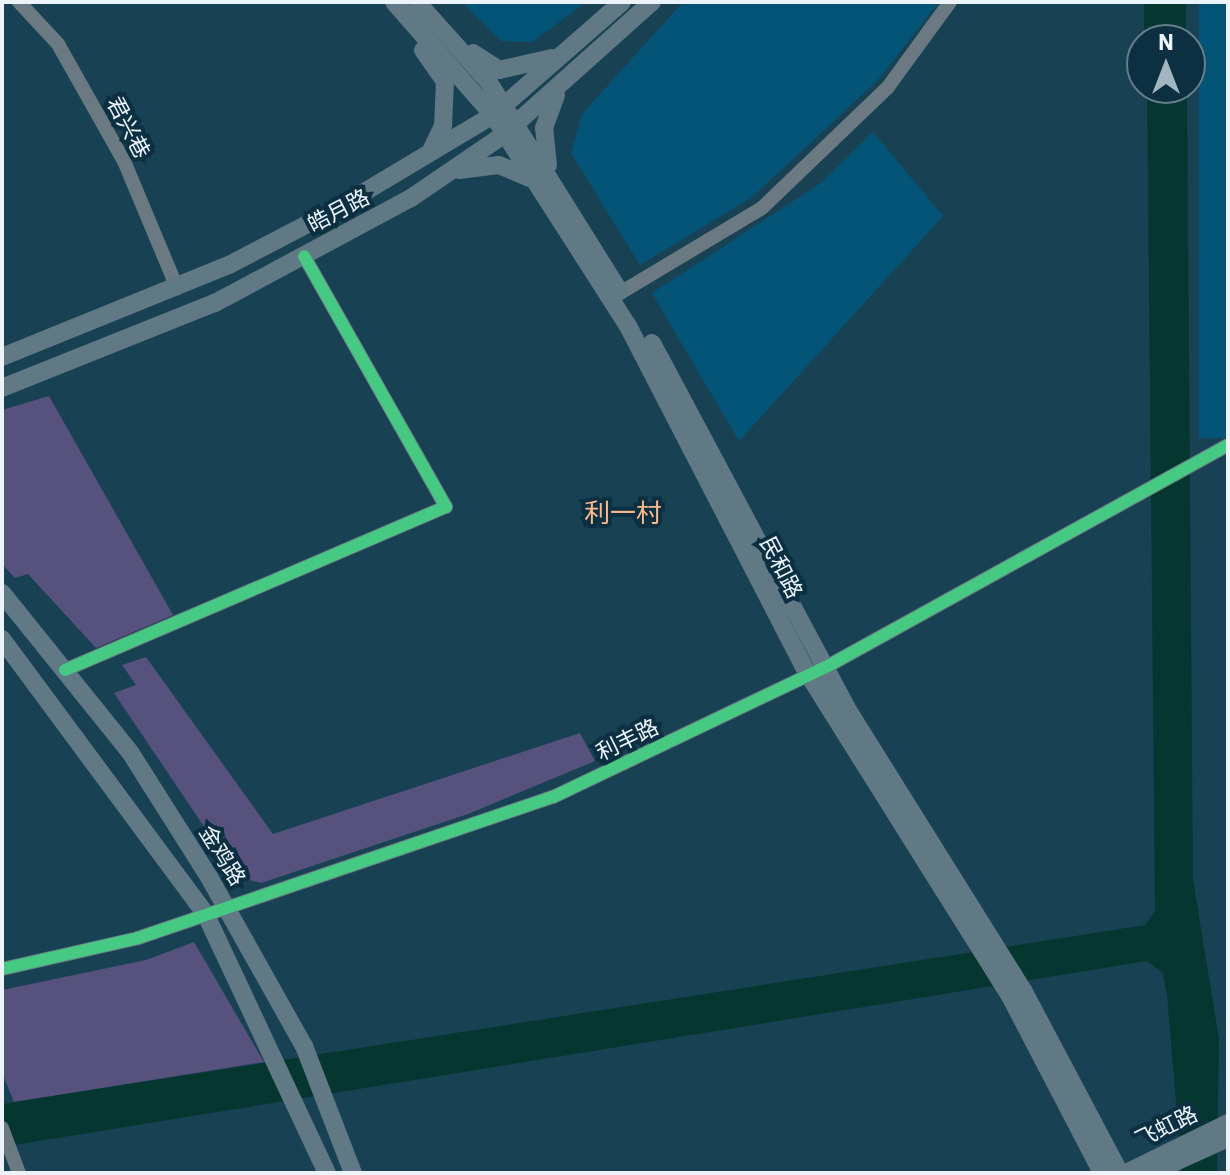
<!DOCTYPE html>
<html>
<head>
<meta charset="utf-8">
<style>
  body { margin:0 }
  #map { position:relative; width:1230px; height:1175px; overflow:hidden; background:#184254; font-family:"IBM Plex Sans","Noto Sans SC",sans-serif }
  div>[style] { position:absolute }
  .built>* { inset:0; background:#045477; transform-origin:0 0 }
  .green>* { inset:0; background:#57517e }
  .water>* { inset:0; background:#053730; transform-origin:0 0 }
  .minor>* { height:14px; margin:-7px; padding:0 7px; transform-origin:7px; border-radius:7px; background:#6b7a82 }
  .major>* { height:18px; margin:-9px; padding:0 9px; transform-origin:9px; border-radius:9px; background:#607985 }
  .cycleway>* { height:12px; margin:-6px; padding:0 6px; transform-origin:6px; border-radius:6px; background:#46c982 }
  span { translate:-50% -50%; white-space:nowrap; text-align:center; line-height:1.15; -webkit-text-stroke:8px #0c3042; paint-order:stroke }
  .street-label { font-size:22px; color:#ecf4f9 }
  .quarter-label { font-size:26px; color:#fdba8a }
  .frame { position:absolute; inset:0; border:4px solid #ecf4f9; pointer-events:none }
  .north { position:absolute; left:1126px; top:24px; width:80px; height:80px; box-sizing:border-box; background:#0c3042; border:2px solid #667e8b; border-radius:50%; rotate:0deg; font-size:22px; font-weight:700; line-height:32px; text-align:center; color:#ecf4f9 }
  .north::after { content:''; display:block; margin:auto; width:28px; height:36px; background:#a2b6bf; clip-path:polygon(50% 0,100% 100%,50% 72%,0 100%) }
</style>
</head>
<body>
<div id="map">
  <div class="built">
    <i style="clip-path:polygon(462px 2px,586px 2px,532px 42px,501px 41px)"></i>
    <i style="clip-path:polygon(683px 2px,939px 2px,877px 81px,751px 198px,640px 265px,571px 153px,582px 114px)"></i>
    <i style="left:1199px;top:2px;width:29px;height:436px"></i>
    <i style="clip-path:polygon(873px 132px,943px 216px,739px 441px,652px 293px,821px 183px)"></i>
  </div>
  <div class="green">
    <i style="clip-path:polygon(49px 396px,173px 615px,96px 648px,28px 574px,15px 578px,2px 564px,2px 410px)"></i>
    <i style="clip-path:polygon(146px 657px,273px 834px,580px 733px,595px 761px,468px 814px,261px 883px,238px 877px,114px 693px,136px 685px,122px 665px)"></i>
    <i style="clip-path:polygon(194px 942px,264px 1062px,14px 1102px,2px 1073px,2px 990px,146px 960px)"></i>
  </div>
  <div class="water">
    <i style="left:1144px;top:2px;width:42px;height:38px"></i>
    <i style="clip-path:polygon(1147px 88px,1187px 88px,1193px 879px,1219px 1039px,1217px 1173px,1182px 1173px,1167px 996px,1163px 973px,1147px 961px,2px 1147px,2px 1104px,1145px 925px,1155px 911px)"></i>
  </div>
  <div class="minor">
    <i style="left:19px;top:2px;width:57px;rotate:47.1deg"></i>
    <i style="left:58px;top:44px;width:134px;rotate:60.6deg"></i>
    <i style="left:124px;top:161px;width:138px;rotate:67.3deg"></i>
    <i style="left:620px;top:293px;width:165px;rotate:-30.9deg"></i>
    <i style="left:762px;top:208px;width:175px;rotate:-43.8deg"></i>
    <i style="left:888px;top:87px;width:105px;rotate:-53.9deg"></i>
    <i style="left:65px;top:670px;width:414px;rotate:-23.2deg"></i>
    <i style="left:446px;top:507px;width:288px;rotate:-119.5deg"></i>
    <i style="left:2px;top:969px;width:139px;rotate:-12.8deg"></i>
    <i style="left:138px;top:938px;width:438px;rotate:-18.8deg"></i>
    <i style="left:553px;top:797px;width:302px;rotate:-25.5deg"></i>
    <i style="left:826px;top:667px;width:459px;rotate:-28.9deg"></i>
    <i style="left:2px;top:1128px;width:48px;rotate:69.3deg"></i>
  </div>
  <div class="major">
    <i style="left:394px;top:2px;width:150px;rotate:48.8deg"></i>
    <i style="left:493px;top:115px;width:250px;rotate:57.4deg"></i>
    <i style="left:628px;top:326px;width:392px;rotate:62.7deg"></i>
    <i style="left:808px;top:674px;width:378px;rotate:57.9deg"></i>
    <i style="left:1009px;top:994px;width:202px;rotate:62.5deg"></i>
    <i style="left:417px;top:2px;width:106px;rotate:48.1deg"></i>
    <i style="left:488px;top:81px;width:248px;rotate:58deg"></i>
    <i style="left:423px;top:50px;width:38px;rotate:55deg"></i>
    <i style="left:445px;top:81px;width:45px;rotate:92.5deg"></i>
    <i style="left:443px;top:126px;width:25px;rotate:116deg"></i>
    <i style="left:473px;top:53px;width:31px;rotate:33deg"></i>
    <i style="left:499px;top:70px;width:54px;rotate:-12.8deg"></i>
    <i style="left:548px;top:165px;width:37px;rotate:-96deg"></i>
    <i style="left:544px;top:128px;width:35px;rotate:-70deg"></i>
    <i style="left:459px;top:170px;width:40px;rotate:-7.1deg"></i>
    <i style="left:499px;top:165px;width:33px;rotate:23deg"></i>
    <i style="left:652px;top:343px;width:412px;rotate:61.9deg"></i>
    <i style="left:846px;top:707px;width:334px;rotate:58deg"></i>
    <i style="left:1023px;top:990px;width:207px;rotate:62.1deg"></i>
    <i style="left:2px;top:357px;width:245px;rotate:-22.1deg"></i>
    <i style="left:229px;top:265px;width:121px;rotate:-27.6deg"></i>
    <i style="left:336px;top:209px;width:183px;rotate:-30.9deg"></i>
    <i style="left:493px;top:115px;width:171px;rotate:-41.2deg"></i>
    <i style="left:2px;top:388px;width:229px;rotate:-21.8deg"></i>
    <i style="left:215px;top:303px;width:222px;rotate:-28.2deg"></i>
    <i style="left:411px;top:198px;width:110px;rotate:-34.3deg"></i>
    <i style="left:502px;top:136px;width:201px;rotate:-41.8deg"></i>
    <i style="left:2px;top:593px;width:204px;rotate:51.2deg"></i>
    <i style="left:130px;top:752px;width:148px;rotate:57.7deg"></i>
    <i style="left:209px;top:877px;width:194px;rotate:60.7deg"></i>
    <i style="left:304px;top:1046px;width:136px;rotate:68.9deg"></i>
    <i style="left:2px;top:639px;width:343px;rotate:53.5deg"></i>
    <i style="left:206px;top:915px;width:285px;rotate:64.9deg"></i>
    <i style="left:1126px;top:1173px;width:114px;rotate:-26.1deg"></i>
    <i style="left:1151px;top:1173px;width:85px;rotate:-24.4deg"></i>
  </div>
  <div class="cycleway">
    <i style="left:65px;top:670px;width:414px;rotate:-23.2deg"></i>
    <i style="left:446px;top:507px;width:288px;rotate:-119.5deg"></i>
    <i style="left:2px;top:969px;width:139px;rotate:-12.8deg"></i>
    <i style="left:138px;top:938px;width:438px;rotate:-18.8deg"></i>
    <i style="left:553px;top:797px;width:302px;rotate:-25.5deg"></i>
    <i style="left:826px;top:667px;width:459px;rotate:-28.9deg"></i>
  </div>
  <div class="street-label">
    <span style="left:129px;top:127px;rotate:62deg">君兴巷</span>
    <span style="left:338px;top:210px;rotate:-28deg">皓月路</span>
    <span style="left:782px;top:567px;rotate:63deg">民和路</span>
    <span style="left:627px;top:739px;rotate:-26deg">利丰路</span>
    <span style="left:223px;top:855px;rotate:58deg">金鸡路</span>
    <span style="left:1166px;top:1126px;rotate:-26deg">飞虹路</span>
  </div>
  <div class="quarter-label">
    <span style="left:623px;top:513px">利一村</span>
  </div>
  <div class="frame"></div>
  <div class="north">N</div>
</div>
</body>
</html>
